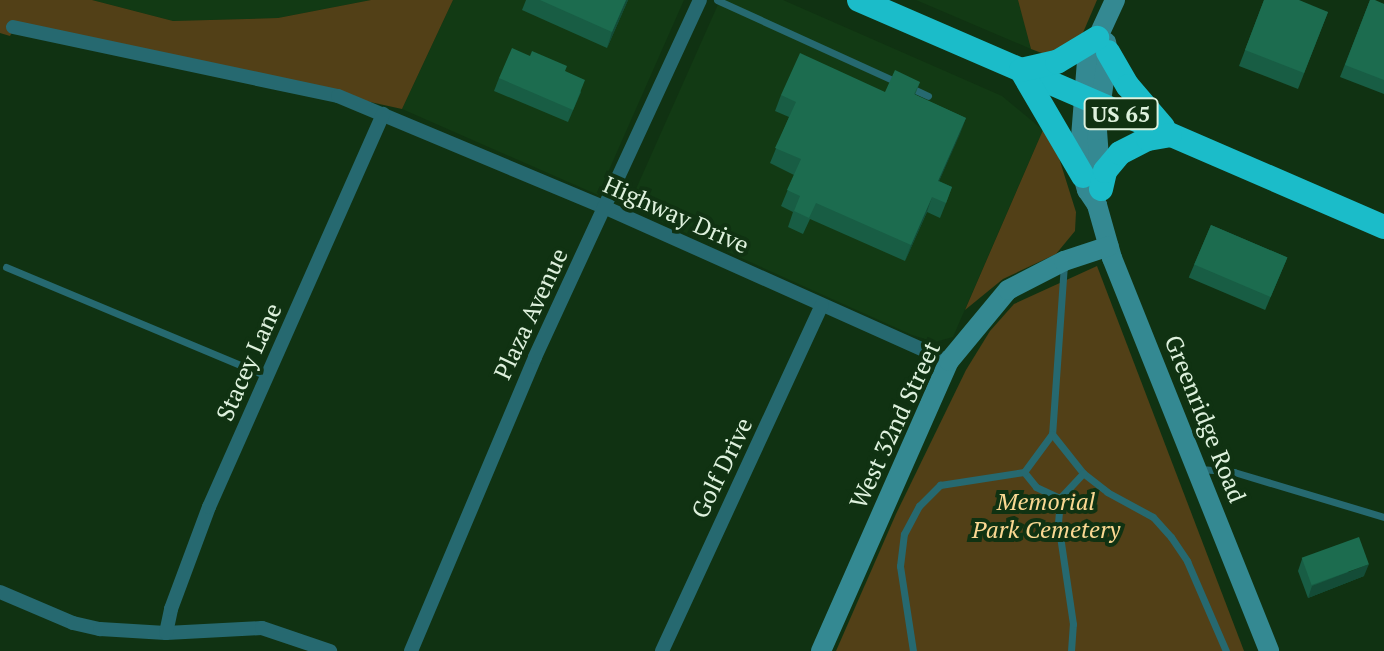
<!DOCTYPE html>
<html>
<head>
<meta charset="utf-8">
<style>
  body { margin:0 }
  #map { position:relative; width:1384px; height:651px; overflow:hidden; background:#103212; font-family:"PT Serif",serif }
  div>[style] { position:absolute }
  .built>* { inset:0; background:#123a14 }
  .green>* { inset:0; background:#524017 }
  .lane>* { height:7px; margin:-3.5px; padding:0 3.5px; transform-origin:3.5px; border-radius:3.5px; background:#266970 }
  .street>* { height:14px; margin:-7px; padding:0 7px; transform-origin:7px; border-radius:7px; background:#266970 }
  .secondary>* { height:20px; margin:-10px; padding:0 10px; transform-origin:10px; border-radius:10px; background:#348992 }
  .highway>* { height:24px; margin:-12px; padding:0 12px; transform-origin:12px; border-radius:12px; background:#1bbcc9 }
  .wall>* { inset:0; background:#185d44; transform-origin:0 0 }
  .shaded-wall>* { inset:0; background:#144c37 }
  .building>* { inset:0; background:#1c6c4f; transform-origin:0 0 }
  span { translate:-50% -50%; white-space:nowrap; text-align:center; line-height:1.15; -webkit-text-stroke:8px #103212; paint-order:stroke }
  .shield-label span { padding:2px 6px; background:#103212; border:2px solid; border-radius:6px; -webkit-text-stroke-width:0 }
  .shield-label { font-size:22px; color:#def1dd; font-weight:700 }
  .street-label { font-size:24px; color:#def1dd }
  .park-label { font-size:24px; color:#fad892; font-style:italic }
</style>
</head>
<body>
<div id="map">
  <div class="built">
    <i style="clip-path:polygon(92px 0,371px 0,278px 18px,173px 21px)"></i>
    <i style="clip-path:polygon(453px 0,684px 0,598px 195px,402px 109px)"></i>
    <i style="clip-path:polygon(720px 0,783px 0,1002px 96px,1043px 130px,953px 337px,935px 342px,912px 335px,628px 207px)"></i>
    <i style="clip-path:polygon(916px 0,1018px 0,1031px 49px)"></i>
  </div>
  <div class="green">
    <i style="clip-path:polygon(0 0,92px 0,173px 21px,278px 18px,371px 0,453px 0,402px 109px,16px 24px,10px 36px,0 33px)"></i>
    <i style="clip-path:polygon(1018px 0,1097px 0,1082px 35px,1047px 55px,1031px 49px)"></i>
    <i style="clip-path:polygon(1043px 130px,1059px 158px,1076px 212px,1075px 231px,1056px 254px,1003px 279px,965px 310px)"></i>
    <i style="clip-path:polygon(1097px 266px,1244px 651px,836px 651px,896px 514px,966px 370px,990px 331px,1014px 304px)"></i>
  </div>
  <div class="lane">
    <i style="left:717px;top:0;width:198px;rotate:24.5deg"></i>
    <i style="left:909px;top:87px;width:21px;rotate:25deg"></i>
    <i style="left:1064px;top:264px;width:170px;rotate:94deg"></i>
    <i style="left:1052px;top:434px;width:50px;rotate:51.5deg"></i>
    <i style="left:1083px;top:473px;width:31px;rotate:38deg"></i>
    <i style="left:1107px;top:492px;width:52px;rotate:28.5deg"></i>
    <i style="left:1153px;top:517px;width:27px;rotate:48deg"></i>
    <i style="left:1171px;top:537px;width:29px;rotate:56deg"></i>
    <i style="left:1187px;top:561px;width:98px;rotate:66.6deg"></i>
    <i style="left:6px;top:267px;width:283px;rotate:22.7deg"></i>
    <i style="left:1201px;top:469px;width:33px;rotate:5deg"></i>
    <i style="left:1234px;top:472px;width:157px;rotate:16.7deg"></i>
    <i style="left:1024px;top:472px;width:19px;rotate:51deg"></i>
    <i style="left:1036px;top:487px;width:26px;rotate:25deg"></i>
    <i style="left:913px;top:651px;width:86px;rotate:-98.7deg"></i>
    <i style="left:900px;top:566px;width:32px;rotate:-83deg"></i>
    <i style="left:904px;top:534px;width:32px;rotate:-62deg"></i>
    <i style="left:919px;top:506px;width:30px;rotate:-45deg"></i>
    <i style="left:940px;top:485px;width:85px;rotate:-8.8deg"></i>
    <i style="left:1024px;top:472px;width:47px;rotate:-53.6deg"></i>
    <i style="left:1071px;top:651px;width:27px;rotate:-86deg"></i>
    <i style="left:1073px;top:624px;width:102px;rotate:-98.4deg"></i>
    <i style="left:1058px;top:523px;width:25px;rotate:-85deg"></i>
    <i style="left:1060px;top:498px;width:34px;rotate:-47deg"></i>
  </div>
  <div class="street">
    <i style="left:13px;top:27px;width:332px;rotate:12deg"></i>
    <i style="left:338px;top:96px;width:288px;rotate:22.7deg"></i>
    <i style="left:604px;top:207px;width:378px;rotate:24.1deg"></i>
    <i style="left:0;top:592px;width:79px;rotate:23deg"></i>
    <i style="left:73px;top:623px;width:28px;rotate:13deg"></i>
    <i style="left:100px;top:629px;width:66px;rotate:3.5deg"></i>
    <i style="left:166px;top:633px;width:96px;rotate:-3deg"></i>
    <i style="left:262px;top:628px;width:72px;rotate:18.7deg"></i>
    <i style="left:166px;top:633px;width:25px;rotate:-78deg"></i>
    <i style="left:171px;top:609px;width:109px;rotate:-69.6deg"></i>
    <i style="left:209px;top:507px;width:430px;rotate:-66.1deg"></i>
    <i style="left:411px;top:651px;width:319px;rotate:-67.1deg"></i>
    <i style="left:535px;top:357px;width:393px;rotate:-65.2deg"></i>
    <i style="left:662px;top:651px;width:381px;rotate:-65.2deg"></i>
  </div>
  <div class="secondary">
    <i style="left:1115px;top:0;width:67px;rotate:114.7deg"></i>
    <i style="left:1087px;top:61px;width:76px;rotate:94.5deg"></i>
    <i style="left:1081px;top:137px;width:39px;rotate:87deg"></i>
    <i style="left:1083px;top:176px;width:15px;rotate:74deg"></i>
    <i style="left:1087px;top:190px;width:18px;rotate:56deg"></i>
    <i style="left:1097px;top:205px;width:55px;rotate:74.2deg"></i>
    <i style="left:1112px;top:258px;width:423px;rotate:68.2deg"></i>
    <i style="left:1101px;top:185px;width:55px;rotate:-94.2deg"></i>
    <i style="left:1097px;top:130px;width:79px;rotate:-82deg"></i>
    <i style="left:1108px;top:52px;width:10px;rotate:-101deg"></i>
    <i style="left:821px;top:651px;width:317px;rotate:-66.2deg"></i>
    <i style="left:949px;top:361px;width:92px;rotate:-50.3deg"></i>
    <i style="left:1008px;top:290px;width:63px;rotate:-27.4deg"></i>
    <i style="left:1064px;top:261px;width:47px;rotate:-18.4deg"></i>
  </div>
  <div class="highway">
    <i style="left:859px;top:0;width:572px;rotate:23.38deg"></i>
    <i style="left:1108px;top:52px;width:39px;rotate:60deg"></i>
    <i style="left:1128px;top:86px;width:54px;rotate:49.5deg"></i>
    <i style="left:1083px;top:176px;width:123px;rotate:-120.3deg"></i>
    <i style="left:1021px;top:70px;width:37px;rotate:-13deg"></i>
    <i style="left:1057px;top:62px;width:47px;rotate:-31deg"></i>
    <i style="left:1101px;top:189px;width:18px;rotate:-77deg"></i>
    <i style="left:1105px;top:171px;width:23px;rotate:-50deg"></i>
    <i style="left:1120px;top:153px;width:31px;rotate:-27deg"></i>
    <i style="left:1148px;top:139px;width:22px;rotate:-10deg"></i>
  </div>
  <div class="wall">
    <i style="clip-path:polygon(526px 0,628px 0,607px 48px,522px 10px)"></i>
    <i style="clip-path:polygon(1264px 0,1328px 12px,1298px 89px,1239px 66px)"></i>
    <i style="clip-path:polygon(1370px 0,1384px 4px,1384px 94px,1340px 77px)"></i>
    <i style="clip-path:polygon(565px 71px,581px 92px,568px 122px,494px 91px,499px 78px)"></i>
    <i style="clip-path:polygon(920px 82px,915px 95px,966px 118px,939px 181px,952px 187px,946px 203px,940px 218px,927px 212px,905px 261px,810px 219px,803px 234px,788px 227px,793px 212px,781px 206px,794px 175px,770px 163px,789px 117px,775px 111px,781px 95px,885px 92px)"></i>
    <i style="left:1211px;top:225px;width:83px;height:57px;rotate:23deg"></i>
    <i style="clip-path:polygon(1302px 559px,1364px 576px,1308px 598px,1298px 571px)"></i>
  </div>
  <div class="shaded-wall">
    <i style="clip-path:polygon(626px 0,628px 0,607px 48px,612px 32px)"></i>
    <i style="clip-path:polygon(966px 118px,960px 134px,932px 197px,938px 181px)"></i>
    <i style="clip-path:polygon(932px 197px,927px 212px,905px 261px,911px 245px)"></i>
    <i style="clip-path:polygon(1369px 564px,1364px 576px,1308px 598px,1312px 586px)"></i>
  </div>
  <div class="building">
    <i style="clip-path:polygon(540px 0,626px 0,612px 32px)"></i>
    <i style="clip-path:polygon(1264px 0,1299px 0,1328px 12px,1304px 73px,1245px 50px)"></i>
    <i style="clip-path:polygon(1370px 0,1375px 0,1384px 4px,1384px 80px,1345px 65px)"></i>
    <i style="clip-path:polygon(512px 48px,530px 56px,532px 51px,567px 66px,565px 71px,585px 80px,573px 110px,499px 78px)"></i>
    <i style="clip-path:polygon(800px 53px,885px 92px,895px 70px,920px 82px,914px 94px,966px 118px,938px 181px,952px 187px,946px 203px,932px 197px,911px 245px,816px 203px,809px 218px,794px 211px,800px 196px,787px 190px,801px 159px,775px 148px,796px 102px,781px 95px)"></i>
    <i style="left:1211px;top:225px;width:83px;height:43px;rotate:23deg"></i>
    <i style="left:1359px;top:537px;width:29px;height:61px;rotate:70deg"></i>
  </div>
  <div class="shield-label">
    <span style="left:1121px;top:114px">US 65</span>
  </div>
  <div class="street-label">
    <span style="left:676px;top:215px;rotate:24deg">Highway Drive</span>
    <span style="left:531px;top:314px;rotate:-65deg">Plaza Avenue</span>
    <span style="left:249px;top:362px;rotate:-66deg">Stacey Lane</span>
    <span style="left:1205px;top:419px;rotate:68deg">Greenridge Road</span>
    <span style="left:895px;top:425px;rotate:-65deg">West 32nd Street</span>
    <span style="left:722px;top:468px;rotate:-64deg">Golf Drive</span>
  </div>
  <div class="park-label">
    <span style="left:1046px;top:516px">Memorial<br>Park Cemetery</span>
  </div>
</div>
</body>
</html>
